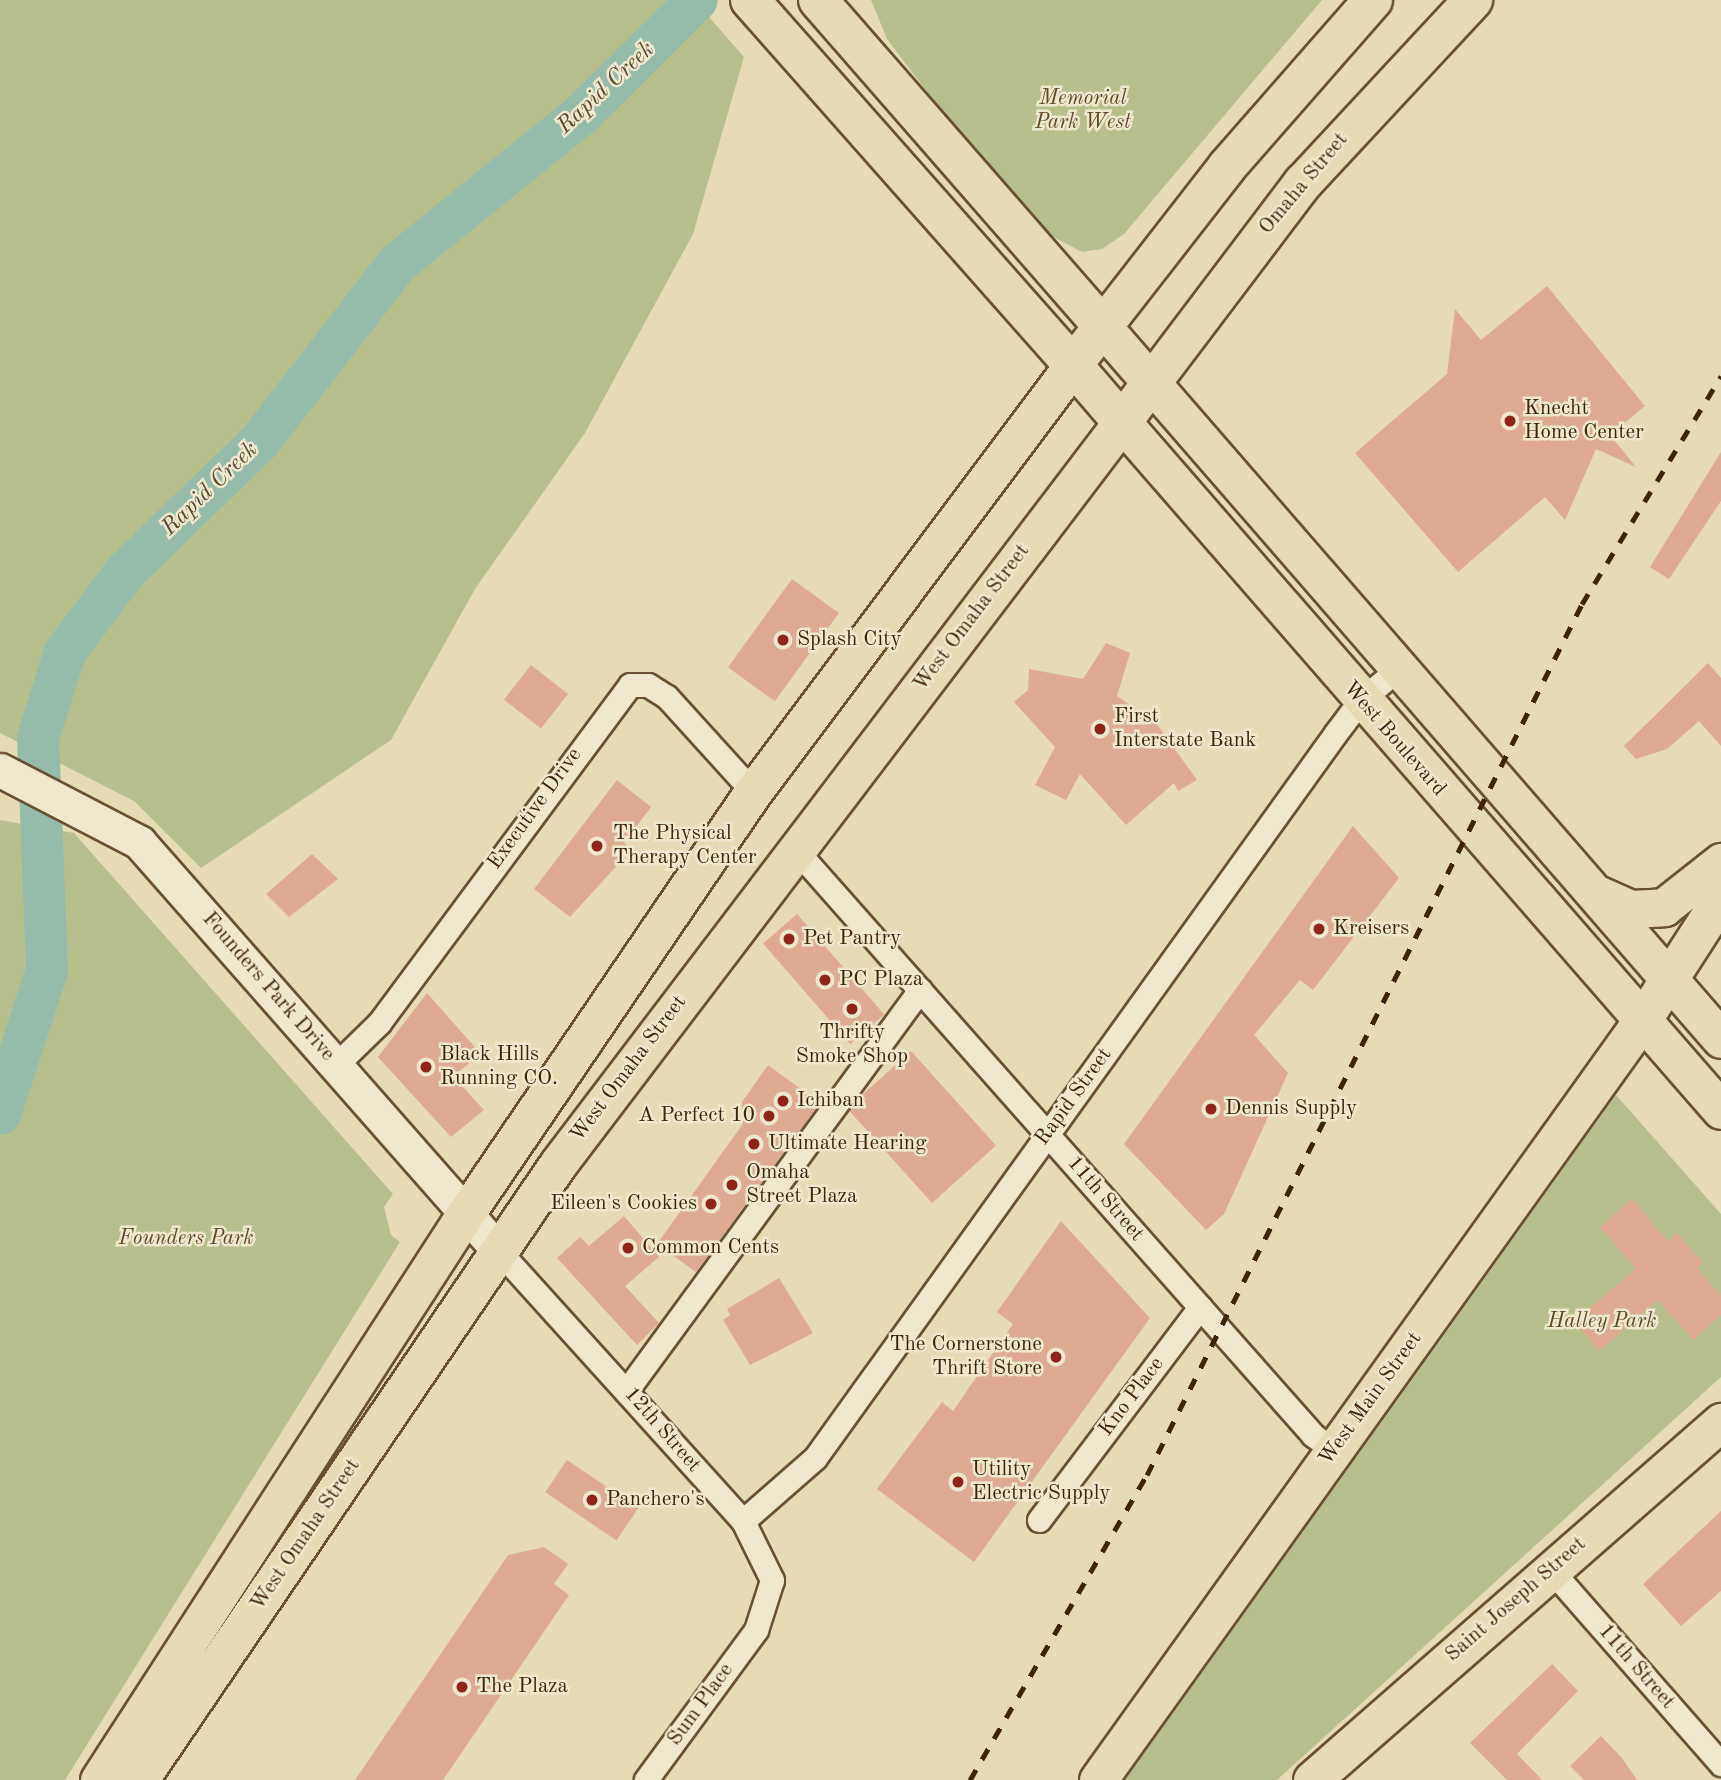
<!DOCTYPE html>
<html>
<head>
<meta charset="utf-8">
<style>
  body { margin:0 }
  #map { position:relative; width:1721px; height:1780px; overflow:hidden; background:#e7dbb5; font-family:"Old Standard TT",serif }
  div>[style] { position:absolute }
  .green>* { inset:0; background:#b7c08d }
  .river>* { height:42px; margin:-21px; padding:0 21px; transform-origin:21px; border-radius:21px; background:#97bbab }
  .building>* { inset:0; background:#deab92; transform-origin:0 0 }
  .roads { filter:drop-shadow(2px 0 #695132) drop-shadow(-2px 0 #695132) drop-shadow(0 2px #695132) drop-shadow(0 -2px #695132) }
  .minor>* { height:23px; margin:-11.5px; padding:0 11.5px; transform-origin:11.5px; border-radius:11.5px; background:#efe8cf }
  .secondary>* { height:33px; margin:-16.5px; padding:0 16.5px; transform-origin:16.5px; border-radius:16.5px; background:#efe8cf }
  .primary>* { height:37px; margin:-18.5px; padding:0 18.5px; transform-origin:18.5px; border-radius:18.5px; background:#e7dbb5 }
  .trunk>* { height:38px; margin:-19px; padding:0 19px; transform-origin:19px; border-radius:19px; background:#e7dbb5 }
  .motorway>* { height:38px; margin:-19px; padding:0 19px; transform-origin:19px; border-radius:19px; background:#e7dbb5 }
  .rail>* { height:5px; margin-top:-2.5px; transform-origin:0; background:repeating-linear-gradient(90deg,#3f2306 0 12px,transparent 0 24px) }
  .dots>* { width:19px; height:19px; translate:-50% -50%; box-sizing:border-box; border:4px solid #efe8cf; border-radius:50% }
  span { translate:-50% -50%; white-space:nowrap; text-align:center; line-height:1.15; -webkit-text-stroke:5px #efe8cf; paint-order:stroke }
  .park-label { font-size:21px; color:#5d4a28; font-style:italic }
  .street-label { font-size:21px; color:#3f2306 }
  .poi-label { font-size:21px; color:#3f2306 }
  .left { translate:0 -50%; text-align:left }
  .right { translate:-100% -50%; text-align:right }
  .water-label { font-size:23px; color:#55492f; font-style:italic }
</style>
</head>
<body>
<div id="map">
  <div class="green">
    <i style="clip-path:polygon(0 0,694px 0,744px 57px,693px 234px,585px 433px,475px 589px,391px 740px,201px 868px,134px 801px,0 733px)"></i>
    <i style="clip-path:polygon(871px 0,1322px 0,1124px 234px,1102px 249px,1082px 252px,1042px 231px,976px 157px,887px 39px)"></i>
    <i style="clip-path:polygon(0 820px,74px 833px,393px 1194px,384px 1207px,391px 1235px,400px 1242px,65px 1780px,0 1780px)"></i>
    <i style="clip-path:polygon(1616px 1095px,1721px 1214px,1721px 1377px,1277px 1780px,1125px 1780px)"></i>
  </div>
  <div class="river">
    <i style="left:0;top:1114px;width:151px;rotate:-71.9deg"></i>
    <i style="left:47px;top:970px;width:232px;rotate:-92.2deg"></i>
    <i style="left:38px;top:738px;width:90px;rotate:-72.6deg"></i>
    <i style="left:65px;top:652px;width:100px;rotate:-53.1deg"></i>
    <i style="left:125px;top:572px;width:190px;rotate:-44.1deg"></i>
    <i style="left:261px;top:440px;width:224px;rotate:-52.3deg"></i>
    <i style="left:398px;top:263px;width:235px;rotate:-39deg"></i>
    <i style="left:581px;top:115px;width:163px;rotate:-44.8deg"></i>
  </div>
  <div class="building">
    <i style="clip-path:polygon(1547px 286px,1645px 406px,1610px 435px,1636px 467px,1596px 449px,1565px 520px,1545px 497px,1458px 572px,1355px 453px,1447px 374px,1455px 309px,1481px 340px)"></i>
    <i style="clip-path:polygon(1721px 452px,1721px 501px,1669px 579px,1650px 567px)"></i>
    <i style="left:792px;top:579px;width:58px;height:109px;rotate:36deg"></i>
    <i style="clip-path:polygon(1106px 643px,1130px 653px,1117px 696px,1156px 723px,1197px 780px,1178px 791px,1174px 783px,1126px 825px,1080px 774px,1066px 800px,1035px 785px,1055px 747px,1014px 702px,1028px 690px,1029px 669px,1083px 679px)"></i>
    <i style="clip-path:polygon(1708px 663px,1721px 678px,1721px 746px,1699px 721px,1667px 749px,1636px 759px,1624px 746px)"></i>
    <i style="left:531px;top:665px;width:47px;height:44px;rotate:38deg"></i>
    <i style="clip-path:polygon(617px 780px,651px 807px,624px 843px,632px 849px,570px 917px,534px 889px)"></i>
    <i style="clip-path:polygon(1353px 826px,1399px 878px,1313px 990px,1300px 980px,1254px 1035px,1288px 1073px,1224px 1214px,1206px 1230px,1124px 1144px)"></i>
    <i style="clip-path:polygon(312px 854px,338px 879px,289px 917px,266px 894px)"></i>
    <i style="left:797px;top:914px;width:133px;height:45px;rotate:49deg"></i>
    <i style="clip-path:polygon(427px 993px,481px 1054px,453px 1076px,484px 1110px,451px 1137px,378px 1057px)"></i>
    <i style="left:911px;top:1051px;width:127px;height:86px;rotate:48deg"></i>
    <i style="clip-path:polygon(768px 1065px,820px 1103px,696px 1272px,657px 1244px,742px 1125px,742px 1102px)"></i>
    <i style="clip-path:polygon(1632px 1199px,1668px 1241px,1677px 1233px,1703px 1263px,1697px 1268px,1721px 1296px,1721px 1315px,1693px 1340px,1658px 1300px,1599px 1351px,1574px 1321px,1636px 1269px,1600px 1227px)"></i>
    <i style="clip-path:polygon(624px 1216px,659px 1257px,625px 1286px,659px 1323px,637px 1345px,557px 1258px,580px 1237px,589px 1246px)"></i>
    <i style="clip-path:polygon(1061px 1221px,1150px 1318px,974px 1562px,877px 1489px,942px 1402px,953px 1411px,1013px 1324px,997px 1312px)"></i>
    <i style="clip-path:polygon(779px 1278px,813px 1333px,750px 1365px,723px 1320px,730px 1315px,727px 1309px)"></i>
    <i style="left:567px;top:1460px;width:86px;height:39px;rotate:34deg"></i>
    <i style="clip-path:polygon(1721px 1511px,1721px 1591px,1681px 1626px,1643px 1584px)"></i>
    <i style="clip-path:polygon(544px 1547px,568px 1564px,554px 1584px,569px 1595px,443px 1780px,355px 1780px,508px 1555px)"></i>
    <i style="clip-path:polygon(1552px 1664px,1578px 1691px,1517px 1754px,1542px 1780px,1507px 1780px,1470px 1743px)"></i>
    <i style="clip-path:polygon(1601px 1736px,1622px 1758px,1637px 1780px,1584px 1780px,1570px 1766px)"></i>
  </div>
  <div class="roads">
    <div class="minor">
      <i style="left:796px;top:850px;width:781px;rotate:48.53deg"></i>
      <i style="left:1313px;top:1435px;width:26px;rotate:37deg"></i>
      <i style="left:336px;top:1065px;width:60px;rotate:-44.3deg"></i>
      <i style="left:379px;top:1023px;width:421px;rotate:-53.4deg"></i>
      <i style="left:630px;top:685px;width:18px"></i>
      <i style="left:648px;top:685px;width:22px;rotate:32deg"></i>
      <i style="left:667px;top:697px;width:128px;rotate:47.8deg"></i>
      <i style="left:499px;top:1251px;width:364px;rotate:47.9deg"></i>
      <i style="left:743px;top:1521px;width:66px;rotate:63.8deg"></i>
      <i style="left:772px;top:1580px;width:52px;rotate:107.7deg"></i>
      <i style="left:756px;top:1630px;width:186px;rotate:126.3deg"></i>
      <i style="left:627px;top:1390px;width:496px;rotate:-53.8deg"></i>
      <i style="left:1039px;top:1520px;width:267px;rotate:-52.9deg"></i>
      <i style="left:743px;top:1521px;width:96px;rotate:-41.2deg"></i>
      <i style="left:815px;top:1458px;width:891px;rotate:-54.31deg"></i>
      <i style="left:1335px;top:734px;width:41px;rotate:-52.9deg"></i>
      <i style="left:1360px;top:701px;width:51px;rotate:-40.2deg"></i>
      <i style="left:1551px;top:1570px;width:258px;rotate:48.8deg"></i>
    </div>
    <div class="secondary">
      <i style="left:0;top:770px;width:157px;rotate:27.4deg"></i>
      <i style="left:139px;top:842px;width:545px;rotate:48.65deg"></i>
    </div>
    <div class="primary">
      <i style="left:1102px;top:326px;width:944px;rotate:49.04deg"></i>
      <i style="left:1599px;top:895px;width:35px;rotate:24deg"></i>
      <i style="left:1631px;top:909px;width:33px;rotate:-3deg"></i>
      <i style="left:1664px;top:907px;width:73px;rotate:-38.3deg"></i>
      <i style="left:99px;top:1780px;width:675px;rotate:-57.09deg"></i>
      <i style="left:466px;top:1213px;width:510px;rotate:-55.72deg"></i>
      <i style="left:753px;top:792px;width:534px;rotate:-53.15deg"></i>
      <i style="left:139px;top:1780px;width:745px;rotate:-55.78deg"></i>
      <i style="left:558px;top:1164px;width:932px;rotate:-52.76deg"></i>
      <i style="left:1122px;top:422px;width:912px;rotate:48.96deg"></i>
      <i style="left:1098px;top:1780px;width:936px;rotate:-54.39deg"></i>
      <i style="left:1643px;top:1019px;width:144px;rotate:-57.2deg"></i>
      <i style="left:1312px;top:1780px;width:544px;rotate:-41.2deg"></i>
    </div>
    <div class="trunk">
      <i style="left:1373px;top:0;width:222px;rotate:131.2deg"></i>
      <i style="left:1227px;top:167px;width:251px;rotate:127.9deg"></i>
      <i style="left:1073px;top:365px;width:75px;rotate:49.3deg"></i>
      <i style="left:1122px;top:422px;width:300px;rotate:-52.9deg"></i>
      <i style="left:1303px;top:183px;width:250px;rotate:-47.1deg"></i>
    </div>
    <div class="motorway">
      <i style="left:750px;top:0;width:487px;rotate:48.5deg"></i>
      <i style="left:818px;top:0;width:432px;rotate:48.9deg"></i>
    </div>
  </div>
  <div class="rail">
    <i style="left:970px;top:1780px;width:353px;rotate:-59.9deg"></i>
    <i style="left:1147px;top:1475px;width:974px;rotate:-63.46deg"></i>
    <i style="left:1582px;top:604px;width:267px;rotate:-58.6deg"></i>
  </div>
  <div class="dots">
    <i style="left:1510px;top:421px;background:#8f2418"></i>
    <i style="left:783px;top:640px;background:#8f2418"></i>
    <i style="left:1100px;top:729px;background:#8f2418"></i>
    <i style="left:597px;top:846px;background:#8f2418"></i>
    <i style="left:1319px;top:929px;background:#8f2418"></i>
    <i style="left:789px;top:939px;background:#8f2418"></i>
    <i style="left:825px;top:980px;background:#8f2418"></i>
    <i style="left:852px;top:1009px;background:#8f2418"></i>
    <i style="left:426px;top:1067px;background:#8f2418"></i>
    <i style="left:783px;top:1101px;background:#8f2418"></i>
    <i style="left:1211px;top:1109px;background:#8f2418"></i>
    <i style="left:769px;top:1116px;background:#8f2418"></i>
    <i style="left:754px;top:1144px;background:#8f2418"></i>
    <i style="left:732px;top:1185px;background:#8f2418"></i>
    <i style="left:711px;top:1204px;background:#8f2418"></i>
    <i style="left:628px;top:1248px;background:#8f2418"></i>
    <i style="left:1056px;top:1357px;background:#8f2418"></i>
    <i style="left:958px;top:1482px;background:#8f2418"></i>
    <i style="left:592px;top:1500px;background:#8f2418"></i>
    <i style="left:462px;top:1687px;background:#8f2418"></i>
  </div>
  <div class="park-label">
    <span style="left:1083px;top:111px">Memorial<br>Park West</span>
    <span style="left:186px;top:1239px">Founders Park</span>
    <span style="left:1602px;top:1322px">Halley Park</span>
  </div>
  <div class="street-label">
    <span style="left:1304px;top:184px;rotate:-50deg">Omaha Street</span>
    <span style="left:972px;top:618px;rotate:-53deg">West Omaha Street</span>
    <span style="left:1394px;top:739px;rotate:49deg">West Boulevard</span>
    <span style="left:535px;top:809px;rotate:-54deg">Executive Drive</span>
    <span style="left:268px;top:987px;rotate:49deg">Founders Park Drive</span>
    <span style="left:629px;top:1069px;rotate:-53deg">West Omaha Street</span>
    <span style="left:1074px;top:1097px;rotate:-54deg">Rapid Street</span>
    <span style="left:1105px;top:1199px;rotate:49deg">11th Street</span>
    <span style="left:1132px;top:1397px;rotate:-53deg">Kno Place</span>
    <span style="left:1371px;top:1399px;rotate:-54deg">West Main Street</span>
    <span style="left:662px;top:1430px;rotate:49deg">12th Street</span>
    <span style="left:306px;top:1535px;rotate:-56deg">West Omaha Street</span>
    <span style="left:1516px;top:1600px;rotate:-41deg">Saint Joseph Street</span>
    <span style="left:1636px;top:1667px;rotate:49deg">11th Street</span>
    <span style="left:701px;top:1705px;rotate:-54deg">Sum Place</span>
  </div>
  <div class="poi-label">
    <span class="left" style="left:1524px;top:421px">Knecht<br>Home Center</span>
    <span class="left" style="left:797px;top:640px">Splash City</span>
    <span class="left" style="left:1114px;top:729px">First<br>Interstate Bank</span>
    <span class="left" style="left:613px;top:846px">The Physical<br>Therapy Center</span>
    <span class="left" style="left:1333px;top:929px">Kreisers</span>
    <span class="left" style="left:803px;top:939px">Pet Pantry</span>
    <span class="left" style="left:839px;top:980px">PC Plaza</span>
    <span style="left:852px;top:1045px">Thrifty<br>Smoke Shop</span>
    <span class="left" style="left:440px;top:1067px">Black Hills<br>Running CO.</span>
    <span class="left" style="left:797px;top:1101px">Ichiban</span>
    <span class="left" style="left:1225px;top:1109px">Dennis Supply</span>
    <span class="right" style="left:755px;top:1116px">A Perfect 10</span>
    <span class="left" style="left:768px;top:1144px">Ultimate Hearing</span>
    <span class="left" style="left:746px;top:1185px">Omaha<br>Street Plaza</span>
    <span class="right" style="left:697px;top:1204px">Eileen's Cookies</span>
    <span class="left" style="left:642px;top:1248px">Common Cents</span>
    <span class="right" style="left:1042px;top:1357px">The Cornerstone<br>Thrift Store</span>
    <span class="left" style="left:972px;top:1482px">Utility<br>Electric Supply</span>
    <span class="left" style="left:606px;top:1500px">Panchero's</span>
    <span class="left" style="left:476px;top:1687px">The Plaza</span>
  </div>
  <div class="water-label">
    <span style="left:606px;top:88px;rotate:-43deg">Rapid Creek</span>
    <span style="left:210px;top:489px;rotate:-44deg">Rapid Creek</span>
  </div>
</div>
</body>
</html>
